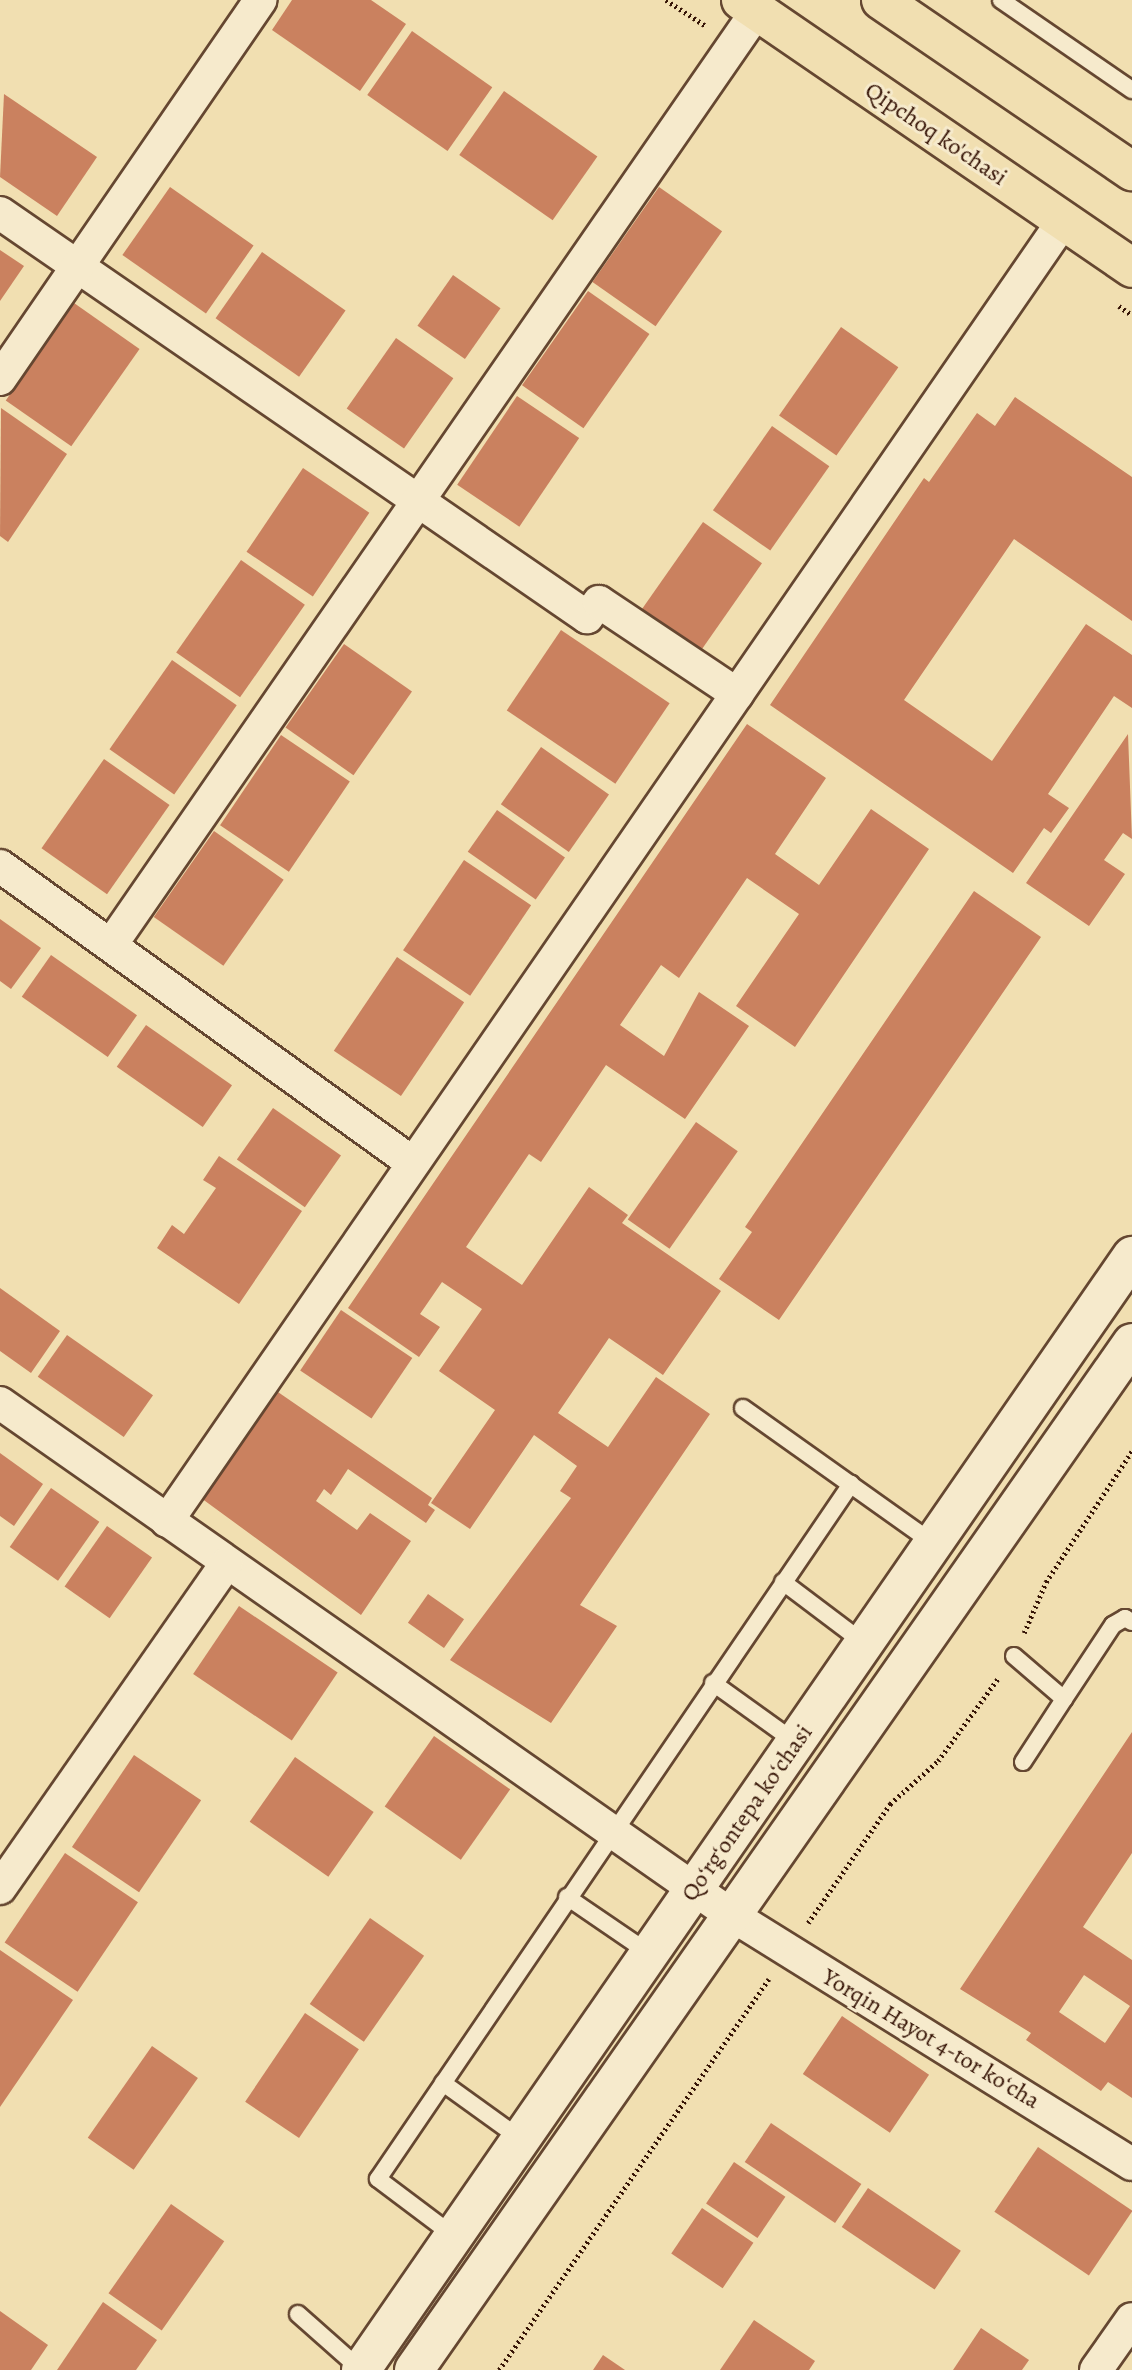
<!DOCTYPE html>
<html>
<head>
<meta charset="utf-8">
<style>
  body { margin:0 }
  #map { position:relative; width:1132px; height:2370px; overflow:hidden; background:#f1dfb1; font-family:Alegreya,serif }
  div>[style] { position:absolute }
  .building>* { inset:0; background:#ca815f; transform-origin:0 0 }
  .path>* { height:4.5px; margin-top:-2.25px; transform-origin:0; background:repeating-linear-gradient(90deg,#361406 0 2px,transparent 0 5.5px) }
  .roads { filter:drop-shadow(2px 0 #654731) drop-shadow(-2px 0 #654731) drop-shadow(0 2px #654731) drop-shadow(0 -2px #654731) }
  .service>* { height:16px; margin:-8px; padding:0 8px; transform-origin:8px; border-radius:8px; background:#f6eacc }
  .minor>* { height:32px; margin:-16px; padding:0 16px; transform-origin:16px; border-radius:16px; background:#f6eacc }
  .secondary>* { height:38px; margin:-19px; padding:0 19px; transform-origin:19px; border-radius:19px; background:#f6eacc }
  .primary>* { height:38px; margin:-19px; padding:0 19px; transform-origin:19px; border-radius:19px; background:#f1dfb1 }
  span { translate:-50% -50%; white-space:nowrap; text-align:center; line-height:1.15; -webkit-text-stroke:6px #f6eacc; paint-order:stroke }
  .street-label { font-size:24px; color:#361406 }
</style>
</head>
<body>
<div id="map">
  <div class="building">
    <i style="clip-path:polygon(292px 0,371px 0,406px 24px,360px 91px,272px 30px)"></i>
    <i style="left:412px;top:31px;width:98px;height:78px;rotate:35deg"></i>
    <i style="left:504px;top:91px;width:114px;height:78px;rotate:35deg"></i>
    <i style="clip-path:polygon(4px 94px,97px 157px,57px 216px,0 177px)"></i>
    <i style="left:170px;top:187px;width:102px;height:83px;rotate:35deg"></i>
    <i style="left:659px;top:187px;width:77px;height:116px;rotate:35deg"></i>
    <i style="clip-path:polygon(0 250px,24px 266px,0 301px)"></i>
    <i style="left:262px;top:252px;width:102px;height:81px;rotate:35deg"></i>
    <i style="left:453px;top:275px;width:58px;height:62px;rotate:35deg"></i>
    <i style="left:588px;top:291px;width:75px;height:115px;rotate:35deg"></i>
    <i style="left:74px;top:303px;width:80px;height:119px;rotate:35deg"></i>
    <i style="left:841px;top:327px;width:70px;height:108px;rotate:35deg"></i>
    <i style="left:396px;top:338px;width:70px;height:86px;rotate:35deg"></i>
    <i style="left:517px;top:396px;width:75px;height:107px;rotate:34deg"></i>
    <i style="clip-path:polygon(1015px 397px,1132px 477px,1132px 621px,1014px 539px,904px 700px,992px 761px,1086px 624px,1132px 655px,1132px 708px,1114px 696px,1048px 794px,1069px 808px,1051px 833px,1044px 828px,1013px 873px,770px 705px,924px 478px,929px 482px,977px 413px,995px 426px)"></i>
    <i style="clip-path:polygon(1px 408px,67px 454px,8px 542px,0 536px)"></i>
    <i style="left:772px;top:426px;width:70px;height:103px;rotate:35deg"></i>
    <i style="left:303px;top:468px;width:80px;height:101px;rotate:34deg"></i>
    <i style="left:703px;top:522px;width:72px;height:110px;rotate:35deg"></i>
    <i style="left:241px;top:560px;width:78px;height:113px;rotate:35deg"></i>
    <i style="left:561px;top:630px;width:131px;height:97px;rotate:34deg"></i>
    <i style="left:344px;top:644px;width:83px;height:102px;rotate:35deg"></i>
    <i style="left:172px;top:660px;width:79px;height:109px;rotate:35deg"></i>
    <i style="clip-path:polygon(747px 724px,826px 778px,775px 854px,819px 885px,871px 809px,929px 849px,795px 1047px,736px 1006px,799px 914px,747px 878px,679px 978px,661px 965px,620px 1025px,664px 1056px,699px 992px,749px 1026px,685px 1119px,606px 1065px,541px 1162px,529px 1154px,466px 1247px,522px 1285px,589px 1187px,628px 1215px,622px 1223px,721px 1291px,663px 1375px,609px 1338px,558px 1413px,608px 1447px,656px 1377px,710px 1414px,580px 1605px,617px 1626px,551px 1723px,450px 1660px,571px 1498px,560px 1491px,577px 1466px,534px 1435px,470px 1529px,431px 1503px,495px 1410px,439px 1371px,482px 1309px,442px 1282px,420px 1314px,440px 1327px,419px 1357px,348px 1308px)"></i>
    <i style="clip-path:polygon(1128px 734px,1132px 839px,1123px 833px,1104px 860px,1125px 874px,1089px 926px,1026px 883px)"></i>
    <i style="left:281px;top:735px;width:83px;height:109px;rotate:34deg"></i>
    <i style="left:541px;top:747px;width:83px;height:70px;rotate:35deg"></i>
    <i style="left:104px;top:759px;width:80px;height:109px;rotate:35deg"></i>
    <i style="left:497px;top:810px;width:83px;height:51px;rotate:35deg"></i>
    <i style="left:214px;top:831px;width:85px;height:105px;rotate:35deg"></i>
    <i style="left:464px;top:860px;width:81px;height:109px;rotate:34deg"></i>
    <i style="clip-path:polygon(974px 891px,1041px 937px,779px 1320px,719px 1279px,752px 1232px,745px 1227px)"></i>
    <i style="clip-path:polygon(0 919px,41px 948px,11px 989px,0 981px)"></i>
    <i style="left:51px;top:955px;width:105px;height:51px;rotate:35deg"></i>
    <i style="left:397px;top:957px;width:81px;height:113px;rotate:34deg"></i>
    <i style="left:146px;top:1025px;width:105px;height:51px;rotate:35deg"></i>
    <i style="left:273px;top:1108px;width:83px;height:63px;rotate:35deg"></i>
    <i style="left:696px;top:1122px;width:51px;height:119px;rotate:35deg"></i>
    <i style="clip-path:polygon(219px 1156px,302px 1211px,239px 1304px,157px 1248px,172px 1225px,184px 1234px,216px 1188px,203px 1180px)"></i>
    <i style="clip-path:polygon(0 1288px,60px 1331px,31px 1373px,0 1351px)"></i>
    <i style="left:341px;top:1310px;width:86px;height:73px;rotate:34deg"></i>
    <i style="left:67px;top:1335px;width:105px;height:51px;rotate:35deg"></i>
    <i style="clip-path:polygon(275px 1390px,432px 1498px,428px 1505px,435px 1510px,426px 1523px,348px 1469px,331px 1495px,324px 1489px,316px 1501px,357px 1530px,370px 1513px,411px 1541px,361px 1615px,201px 1498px)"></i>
    <i style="clip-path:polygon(0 1453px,43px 1484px,14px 1526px,0 1516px)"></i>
    <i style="left:51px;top:1488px;width:59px;height:72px;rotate:35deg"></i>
    <i style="left:107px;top:1526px;width:55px;height:74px;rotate:35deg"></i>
    <i style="left:428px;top:1594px;width:44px;height:35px;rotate:35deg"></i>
    <i style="left:239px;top:1606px;width:119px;height:82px;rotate:34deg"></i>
    <i style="clip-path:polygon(evenodd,1132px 1732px,1132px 1853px,1083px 1927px,1132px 1960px,1132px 2098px,1108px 2082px,1101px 2091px,1026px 2040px,1031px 2033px,960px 1989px,1132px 1732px,1084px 1975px,1130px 2006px,1105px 2043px,1059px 2012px,1084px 1975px)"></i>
    <i style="left:434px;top:1736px;width:93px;height:86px;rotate:35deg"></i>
    <i style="left:134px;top:1755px;width:81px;height:111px;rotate:34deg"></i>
    <i style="left:295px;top:1757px;width:96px;height:79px;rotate:35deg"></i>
    <i style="left:65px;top:1853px;width:88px;height:108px;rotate:34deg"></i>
    <i style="left:370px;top:1918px;width:66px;height:105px;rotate:35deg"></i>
    <i style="clip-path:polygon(0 1950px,73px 2000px,0 2107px)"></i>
    <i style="left:305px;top:2013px;width:65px;height:107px;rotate:34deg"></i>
    <i style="left:842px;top:2016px;width:105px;height:70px;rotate:34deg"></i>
    <i style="left:152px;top:2046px;width:56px;height:112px;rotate:35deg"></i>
    <i style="left:771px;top:2123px;width:109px;height:47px;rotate:34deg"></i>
    <i style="left:1038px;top:2147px;width:114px;height:78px;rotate:34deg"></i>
    <i style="left:734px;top:2162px;width:62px;height:50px;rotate:34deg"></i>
    <i style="left:868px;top:2188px;width:112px;height:47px;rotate:34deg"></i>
    <i style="left:171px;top:2204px;width:65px;height:109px;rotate:35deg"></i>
    <i style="left:702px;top:2208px;width:62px;height:55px;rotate:34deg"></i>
    <i style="clip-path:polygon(103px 2302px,157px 2340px,136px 2370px,57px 2370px)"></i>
    <i style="clip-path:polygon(0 2311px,48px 2345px,31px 2370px,0 2370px)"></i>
    <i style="clip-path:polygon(754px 2320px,815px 2361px,809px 2370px,720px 2370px)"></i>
    <i style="clip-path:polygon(981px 2328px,1029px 2360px,1022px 2370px,953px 2370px)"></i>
    <i style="clip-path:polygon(603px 2355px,625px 2370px,593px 2370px)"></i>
  </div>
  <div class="path">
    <i style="left:666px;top:0;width:48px;rotate:33deg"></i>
    <i style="left:1119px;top:306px;width:16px;rotate:35deg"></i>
    <i style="left:1024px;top:1633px;width:56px;rotate:-66.7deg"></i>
    <i style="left:1046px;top:1582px;width:157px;rotate:-56.7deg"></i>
    <i style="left:808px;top:1923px;width:145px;rotate:-55.4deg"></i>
    <i style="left:890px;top:1804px;width:64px;rotate:-41.9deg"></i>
    <i style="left:938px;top:1761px;width:104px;rotate:-54deg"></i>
    <i style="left:499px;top:2370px;width:475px;rotate:-55.4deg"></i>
  </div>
  <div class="roads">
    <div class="service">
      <i style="left:1001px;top:0;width:159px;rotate:34.5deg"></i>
      <i style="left:743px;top:1408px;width:233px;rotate:35.4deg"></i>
      <i style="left:783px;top:1582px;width:101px;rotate:37deg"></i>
      <i style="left:1014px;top:1656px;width:66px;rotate:40.7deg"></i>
      <i style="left:1064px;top:1699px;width:89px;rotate:-56.5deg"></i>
      <i style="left:1113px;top:1625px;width:14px;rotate:-30deg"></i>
      <i style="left:1125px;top:1618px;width:8px;rotate:30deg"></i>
      <i style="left:713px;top:1683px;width:101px;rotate:35.7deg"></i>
      <i style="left:1023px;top:1762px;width:75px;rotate:-56.9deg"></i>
      <i style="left:567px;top:1897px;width:99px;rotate:34.3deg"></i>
      <i style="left:443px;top:2083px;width:96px;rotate:35.7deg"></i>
      <i style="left:454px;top:2236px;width:95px;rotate:-143.1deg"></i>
      <i style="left:378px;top:2179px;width:841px;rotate:-55.76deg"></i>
      <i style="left:298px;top:2314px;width:84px;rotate:41.6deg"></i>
    </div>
    <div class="minor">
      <i style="left:0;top:213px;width:713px;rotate:34.54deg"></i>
      <i style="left:587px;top:617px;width:19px;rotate:-51deg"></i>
      <i style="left:599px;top:602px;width:166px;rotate:33.7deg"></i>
      <i style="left:0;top:379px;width:460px;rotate:-55.5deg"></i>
      <i style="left:0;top:866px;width:505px;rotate:35.74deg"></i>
      <i style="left:113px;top:942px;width:1132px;rotate:-55.33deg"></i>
      <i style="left:0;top:1403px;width:891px;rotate:34.99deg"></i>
      <i style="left:730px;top:1914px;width:473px;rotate:31.9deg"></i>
      <i style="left:167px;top:1521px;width:1579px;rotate:-55.42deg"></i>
      <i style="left:0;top:1888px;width:396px;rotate:-55.1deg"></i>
      <i style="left:1096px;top:2370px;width:62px;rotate:-54.8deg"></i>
    </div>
    <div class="secondary">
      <i style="left:361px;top:2370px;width:1355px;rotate:-55.31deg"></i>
      <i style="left:414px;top:2370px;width:1253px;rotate:-55.04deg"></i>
    </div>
    <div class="primary">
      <i style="left:741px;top:0;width:474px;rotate:34.4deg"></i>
      <i style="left:881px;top:0;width:304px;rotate:34.3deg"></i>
    </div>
  </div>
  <div class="street-label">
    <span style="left:936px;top:134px;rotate:34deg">Qipchoq ko'chasi</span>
    <span style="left:747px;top:1813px;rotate:-55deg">Qoʻrgʻontepa koʻchasi</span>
    <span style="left:931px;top:2039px;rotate:31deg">Yorqin Hayot 4-tor koʻcha</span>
  </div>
</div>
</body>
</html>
